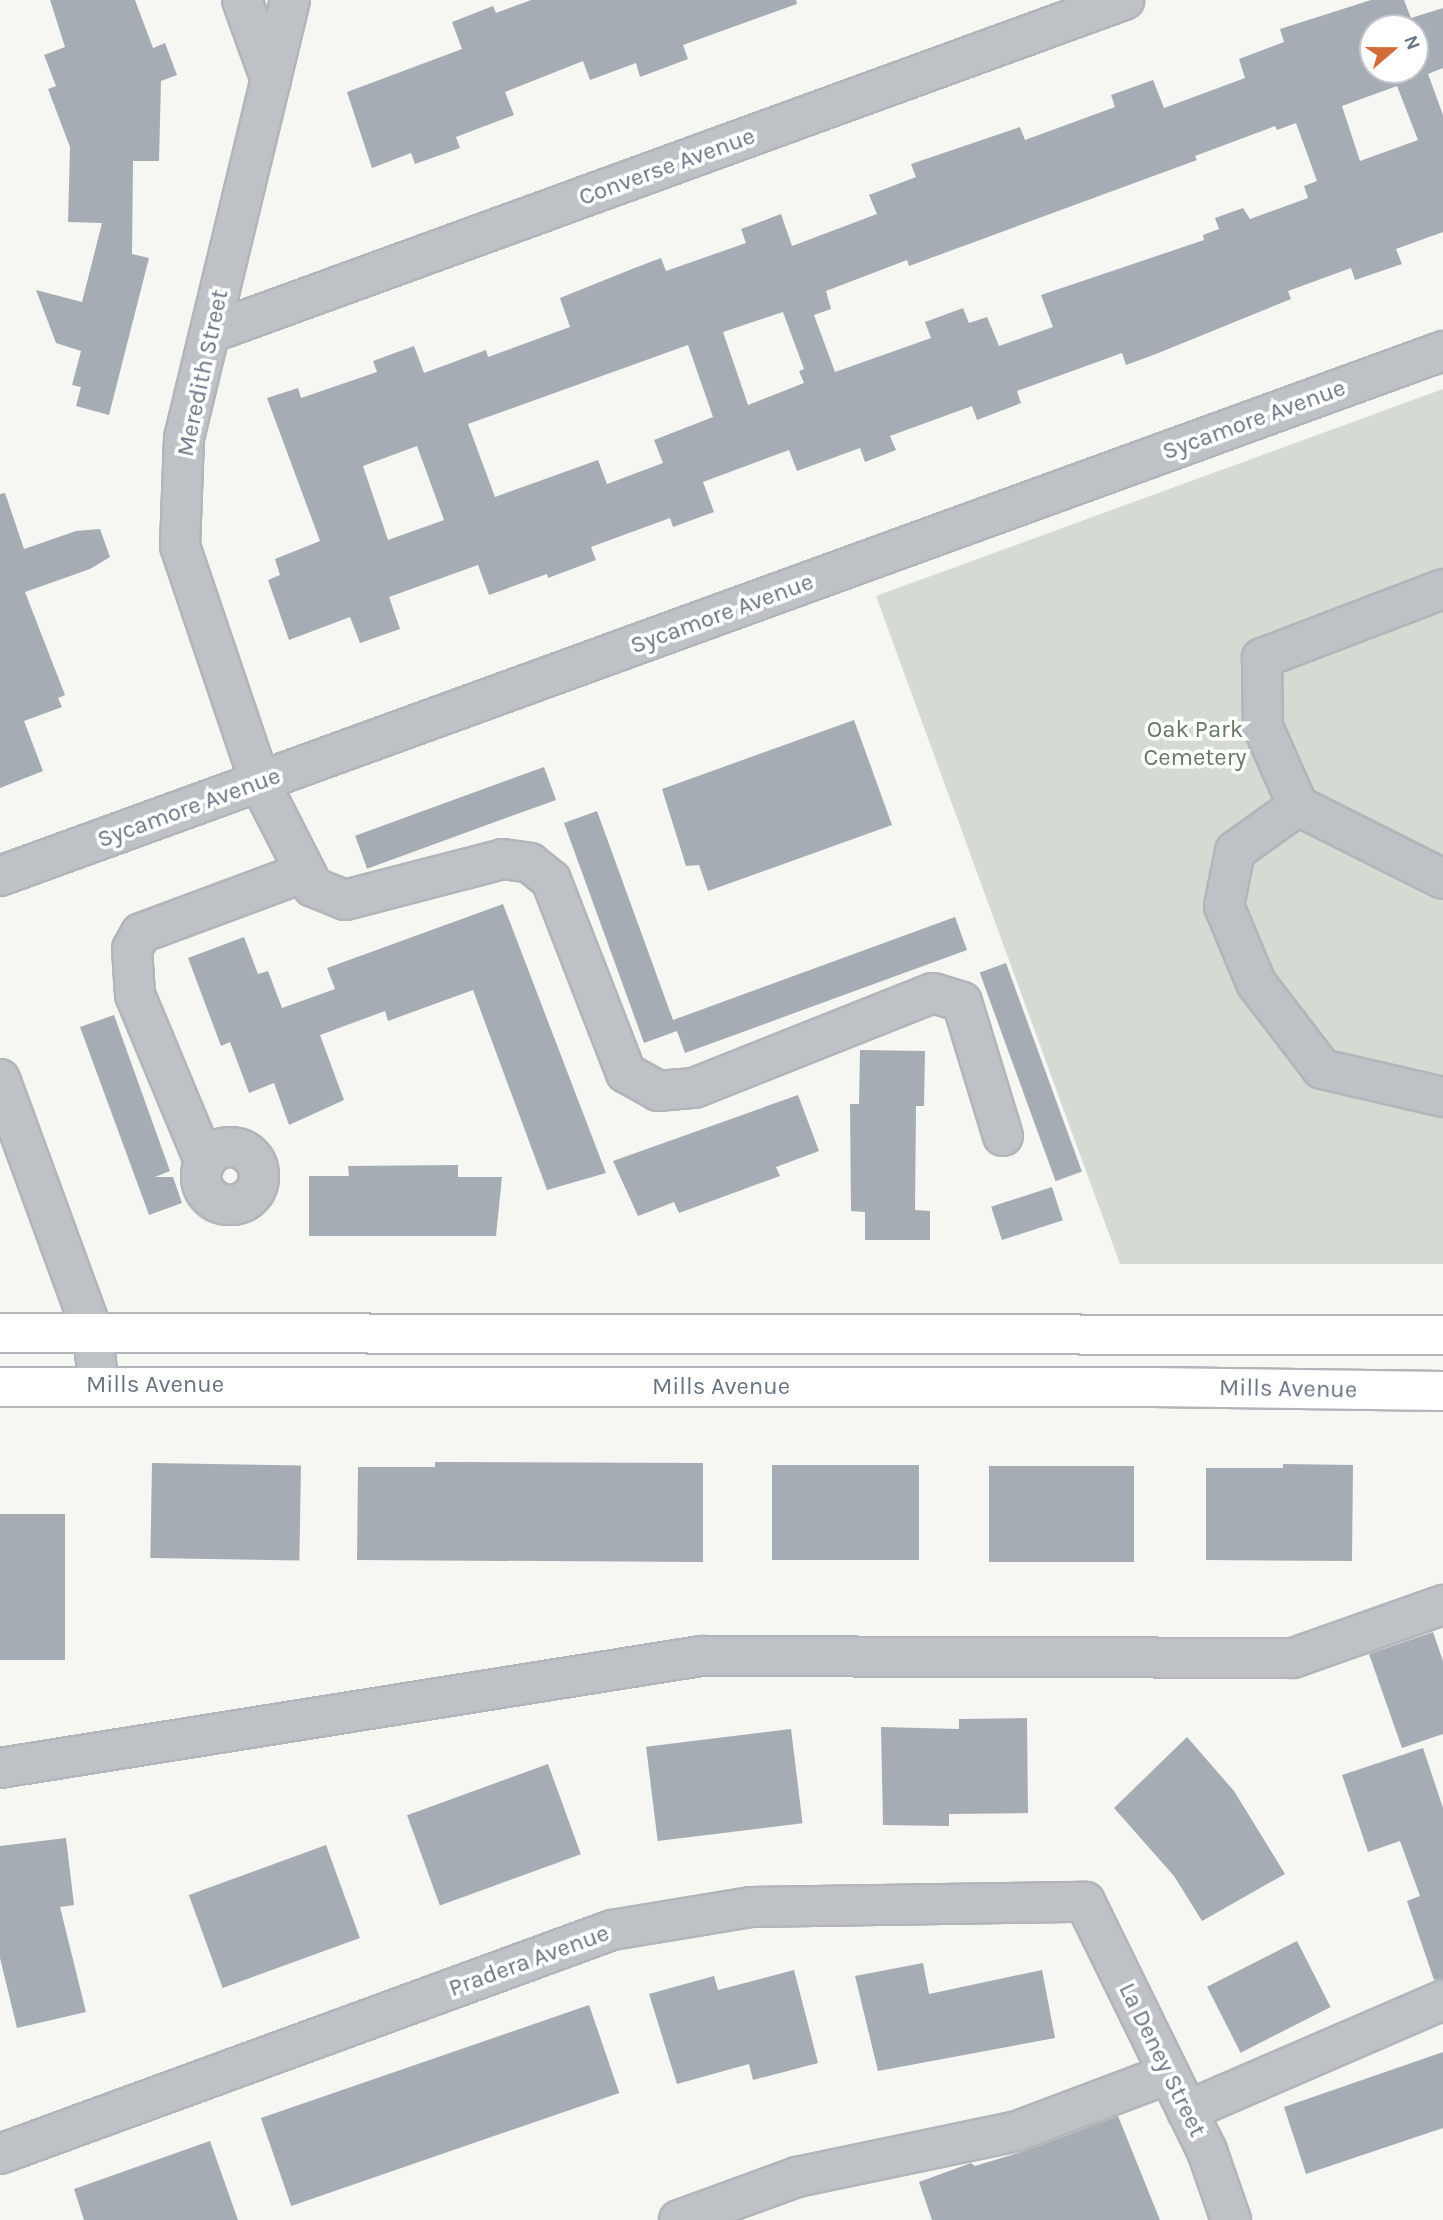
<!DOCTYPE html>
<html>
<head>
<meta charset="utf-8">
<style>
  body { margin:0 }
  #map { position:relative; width:1443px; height:2220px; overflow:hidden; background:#f6f6f3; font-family:Karla,sans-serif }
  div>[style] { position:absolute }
  .green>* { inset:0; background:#d5dad3 }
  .building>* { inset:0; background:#a6acb3; transform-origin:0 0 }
  .roads { filter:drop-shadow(2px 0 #b2b5b9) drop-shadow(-2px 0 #b2b5b9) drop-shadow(0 2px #b2b5b9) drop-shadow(0 -2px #b2b5b9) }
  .minor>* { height:38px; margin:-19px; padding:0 19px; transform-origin:19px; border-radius:19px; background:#bec1c5 }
  .minor>.ring { margin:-19px; padding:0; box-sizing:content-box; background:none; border:38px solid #bec1c5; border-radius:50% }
  .major>* { height:38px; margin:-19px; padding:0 19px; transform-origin:19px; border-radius:19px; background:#fff }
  span { translate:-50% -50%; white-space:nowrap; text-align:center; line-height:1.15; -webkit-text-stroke:7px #fff; paint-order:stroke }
  .street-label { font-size:24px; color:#687381 }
  .park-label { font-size:24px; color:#687966 }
  .north { position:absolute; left:1359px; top:14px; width:70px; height:70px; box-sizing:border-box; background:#fff; border:2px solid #c3c7cd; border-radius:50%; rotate:70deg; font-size:19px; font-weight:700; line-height:28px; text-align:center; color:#687381 }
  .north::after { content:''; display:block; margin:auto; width:24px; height:32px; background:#d16c38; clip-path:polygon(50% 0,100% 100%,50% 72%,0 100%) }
</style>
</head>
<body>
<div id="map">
  <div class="green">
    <i style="clip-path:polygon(1443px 389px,1443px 1264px,1120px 1264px,876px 596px)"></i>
  </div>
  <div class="building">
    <i style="clip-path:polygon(50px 0,135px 0,153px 48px,165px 43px,177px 75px,161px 81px,159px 161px,133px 161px,132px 254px,149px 258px,109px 415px,76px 406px,81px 387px,72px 385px,81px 351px,56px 343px,36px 290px,82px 302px,102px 223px,68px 222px,70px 147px,48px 89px,56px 86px,44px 55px,65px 47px)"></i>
    <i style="clip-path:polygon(531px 0,796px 0,797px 4px,683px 45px,688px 59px,640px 77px,636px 63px,590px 80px,583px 61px,505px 92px,514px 115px,456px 137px,460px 148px,415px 164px,411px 153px,372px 168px,347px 92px,462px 49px,452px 22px,493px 6px,496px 13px)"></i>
    <i style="clip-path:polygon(evenodd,1371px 0,1404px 0,1411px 18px,1443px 8px,1443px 68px,1428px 74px,1443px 115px,1443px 232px,1396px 249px,1402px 264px,1355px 280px,1351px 268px,1288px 291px,1291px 299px,1156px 354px,1126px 365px,1122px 353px,1017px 391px,1021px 403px,977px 420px,972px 406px,890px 436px,896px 450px,865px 462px,860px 448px,797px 471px,789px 450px,703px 482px,714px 512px,673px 527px,670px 518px,591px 547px,596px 560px,548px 578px,547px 574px,489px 595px,478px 565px,389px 597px,400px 629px,360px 643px,350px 617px,289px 640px,268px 580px,280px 575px,275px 559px,320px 541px,267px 398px,298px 388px,301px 398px,377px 372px,373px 361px,414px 346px,424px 373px,486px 350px,488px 357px,570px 327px,560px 298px,632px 269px,661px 258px,666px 271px,746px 243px,741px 229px,781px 214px,792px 246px,877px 214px,869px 195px,916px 177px,911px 164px,1020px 127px,1025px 140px,1115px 107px,1111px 95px,1153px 80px,1164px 108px,1245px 78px,1239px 59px,1284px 42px,1280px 29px,1371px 0,1373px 28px,1415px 28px,1415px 70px,1373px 70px,1373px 28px,1371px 0,1397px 86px,1418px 140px,1360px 161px,1342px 106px,1397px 86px,1371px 0,1296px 123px,1317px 181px,1304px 186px,1308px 198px,1250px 219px,1243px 208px,1215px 218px,1219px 229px,1203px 235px,1204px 240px,1041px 295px,1053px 327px,999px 346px,987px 317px,969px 323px,963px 308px,925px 322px,931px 338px,835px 372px,814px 315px,831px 309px,826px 291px,907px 260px,909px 266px,1197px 160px,1195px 156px,1275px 126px,1277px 130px,1296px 123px,1371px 0,783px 312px,804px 369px,799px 371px,804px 383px,748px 405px,723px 332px,783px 312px,1371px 0,688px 345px,713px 417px,654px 440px,663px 463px,607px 484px,598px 460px,495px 497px,468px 424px,688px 345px,1371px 0,417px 446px,444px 520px,388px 540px,363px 466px,417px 446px)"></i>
    <i style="clip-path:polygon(5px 493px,24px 549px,76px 531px,100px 529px,110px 557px,90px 569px,25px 592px,65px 695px,58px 698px,62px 707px,24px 721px,43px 771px,0 788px,0 494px)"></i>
    <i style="clip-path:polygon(854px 720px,892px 825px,708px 891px,699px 865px,686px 866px,662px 789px)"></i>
    <i style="left:544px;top:767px;width:35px;height:201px;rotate:70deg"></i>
    <i style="clip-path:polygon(597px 811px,673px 1020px,955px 917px,967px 950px,685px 1053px,677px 1031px,644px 1043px,564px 823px)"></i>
    <i style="clip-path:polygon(503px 904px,606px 1173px,547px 1190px,473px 990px,388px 1021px,385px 1011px,320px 1035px,344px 1100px,289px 1125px,274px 1083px,249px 1093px,230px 1042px,221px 1046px,188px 958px,244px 937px,258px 974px,268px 971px,282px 1008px,335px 989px,327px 968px)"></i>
    <i style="left:1006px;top:963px;width:222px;height:28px;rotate:70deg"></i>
    <i style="clip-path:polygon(114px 1015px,170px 1171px,155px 1177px,173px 1177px,182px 1203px,149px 1215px,80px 1027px)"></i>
    <i style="clip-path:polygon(860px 1050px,925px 1051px,924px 1106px,916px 1106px,915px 1210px,930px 1211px,930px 1240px,865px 1240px,865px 1212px,851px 1211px,850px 1104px,859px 1104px)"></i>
    <i style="clip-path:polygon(798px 1095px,819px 1151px,776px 1167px,780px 1176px,679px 1213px,674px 1202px,638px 1216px,613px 1161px)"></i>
    <i style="clip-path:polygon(458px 1165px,458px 1177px,502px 1177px,496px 1236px,309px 1236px,309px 1176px,349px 1176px,348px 1166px)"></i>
    <i style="left:1052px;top:1187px;width:35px;height:64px;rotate:72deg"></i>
    <i style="clip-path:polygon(435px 1462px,703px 1463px,703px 1562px,357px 1560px,358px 1467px,435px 1467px)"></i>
    <i style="left:152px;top:1463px;width:149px;height:95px;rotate:1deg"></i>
    <i style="clip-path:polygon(1283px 1464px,1353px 1465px,1352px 1561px,1206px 1560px,1206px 1468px,1283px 1468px)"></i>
    <i style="left:772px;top:1465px;width:147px;height:95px"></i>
    <i style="left:989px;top:1466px;width:145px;height:96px"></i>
    <i style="left:65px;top:1514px;width:146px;height:65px;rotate:90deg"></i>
    <i style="clip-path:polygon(1433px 1632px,1443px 1661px,1443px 1734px,1402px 1748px,1369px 1654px)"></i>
    <i style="clip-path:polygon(1027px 1718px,1028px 1813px,949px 1814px,949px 1826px,883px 1825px,881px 1727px,959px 1729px,959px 1719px)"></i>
    <i style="left:791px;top:1729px;width:95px;height:146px;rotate:83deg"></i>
    <i style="clip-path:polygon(1187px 1737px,1234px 1791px,1285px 1874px,1202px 1921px,1174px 1876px,1114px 1808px)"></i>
    <i style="clip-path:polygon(1423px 1748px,1443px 1808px,1443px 1979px,1434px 1980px,1407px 1901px,1420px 1896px,1400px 1841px,1368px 1852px,1342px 1775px)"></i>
    <i style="left:548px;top:1764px;width:96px;height:150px;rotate:70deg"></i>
    <i style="clip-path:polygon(66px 1838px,74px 1905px,60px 1907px,86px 2012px,17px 2028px,0 1958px,0 1846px)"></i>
    <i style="left:326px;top:1845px;width:99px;height:146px;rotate:70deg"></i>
    <i style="left:1297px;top:1941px;width:74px;height:101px;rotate:63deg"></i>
    <i style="clip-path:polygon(923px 1963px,929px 1994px,1042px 1970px,1055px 2038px,878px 2071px,855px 1976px)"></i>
    <i style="clip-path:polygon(794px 1970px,818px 2063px,753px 2080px,749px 2064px,677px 2084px,649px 1994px,714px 1976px,718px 1990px)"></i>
    <i style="left:589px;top:2005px;width:93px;height:347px;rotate:71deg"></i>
    <i style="clip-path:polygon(1443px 2052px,1443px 2128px,1306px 2174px,1284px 2107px)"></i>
    <i style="clip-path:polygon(1118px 2116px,1160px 2220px,932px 2220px,919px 2182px,971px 2163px,975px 2166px,1025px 2151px)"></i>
    <i style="clip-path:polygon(210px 2141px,238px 2220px,84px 2220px,74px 2189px)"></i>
  </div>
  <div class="roads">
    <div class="minor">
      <i style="left:242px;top:0;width:85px;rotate:70.1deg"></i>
      <i style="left:290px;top:0;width:451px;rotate:103.6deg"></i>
      <i style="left:184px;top:438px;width:108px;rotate:92.1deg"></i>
      <i style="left:180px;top:546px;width:250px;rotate:71.3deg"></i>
      <i style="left:260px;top:783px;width:117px;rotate:63deg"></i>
      <i style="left:313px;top:887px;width:35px;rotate:22deg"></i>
      <i style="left:345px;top:900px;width:163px;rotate:-14.5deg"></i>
      <i style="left:503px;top:859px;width:27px;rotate:8deg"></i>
      <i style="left:530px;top:863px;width:27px;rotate:39deg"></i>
      <i style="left:551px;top:880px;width:207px;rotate:68.8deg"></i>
      <i style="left:626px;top:1073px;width:37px;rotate:29deg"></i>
      <i style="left:658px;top:1091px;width:36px;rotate:-5deg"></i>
      <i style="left:694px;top:1088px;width:257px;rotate:-21.7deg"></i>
      <i style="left:933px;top:993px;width:30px;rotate:17deg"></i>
      <i style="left:962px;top:1002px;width:140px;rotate:73deg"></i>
      <i style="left:210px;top:333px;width:973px;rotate:-20.02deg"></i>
      <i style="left:1443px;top:589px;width:194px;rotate:159.1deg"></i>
      <i style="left:1262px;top:658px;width:69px;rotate:89.2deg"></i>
      <i style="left:1263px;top:727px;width:86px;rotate:66.1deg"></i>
      <i style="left:1298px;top:806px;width:162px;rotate:26.7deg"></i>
      <i style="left:1298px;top:806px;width:77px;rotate:144.5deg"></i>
      <i style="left:1235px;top:851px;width:56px;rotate:101.3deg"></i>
      <i style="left:1224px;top:906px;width:83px;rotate:67.4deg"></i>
      <i style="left:1256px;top:983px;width:108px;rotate:52.5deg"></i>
      <i style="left:1322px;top:1069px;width:124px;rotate:13deg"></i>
      <i style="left:0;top:876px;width:1536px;rotate:-19.99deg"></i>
      <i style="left:0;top:1079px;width:267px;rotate:69.9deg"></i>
      <i style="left:92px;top:1330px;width:55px;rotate:82.7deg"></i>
      <i class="ring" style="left:201px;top:1147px;width:20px;height:20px"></i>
      <i style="left:205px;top:1163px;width:182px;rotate:-112.6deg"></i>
      <i style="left:135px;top:995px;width:46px;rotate:-93.7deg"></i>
      <i style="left:132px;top:949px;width:18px;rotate:-61deg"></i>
      <i style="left:141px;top:933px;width:175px;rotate:-20.4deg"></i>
      <i style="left:0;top:1768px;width:710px;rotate:-9.08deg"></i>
      <i style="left:701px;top:1656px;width:592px;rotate:0.19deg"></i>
      <i style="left:1293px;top:1658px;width:159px;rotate:-19.5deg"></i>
      <i style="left:1187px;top:2111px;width:279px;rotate:-23.4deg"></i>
      <i style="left:0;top:2154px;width:652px;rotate:-20.1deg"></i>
      <i style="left:612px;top:1930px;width:141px;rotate:-9.4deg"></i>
      <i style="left:751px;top:1907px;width:334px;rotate:-0.9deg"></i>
      <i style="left:1085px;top:1902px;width:277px;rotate:63.9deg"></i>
      <i style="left:1207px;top:2151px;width:73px;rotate:70.8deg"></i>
      <i style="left:679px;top:2220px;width:126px;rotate:-20deg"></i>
      <i style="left:797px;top:2177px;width:225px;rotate:-11.8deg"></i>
      <i style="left:1017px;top:2131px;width:162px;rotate:-20.6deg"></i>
    </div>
    <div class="major">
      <i style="left:0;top:1333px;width:1443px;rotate:0.08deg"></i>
      <i style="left:0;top:1387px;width:1153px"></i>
      <i style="left:1153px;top:1387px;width:290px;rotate:0.8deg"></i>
    </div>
  </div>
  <div class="street-label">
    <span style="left:667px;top:167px;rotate:-20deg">Converse Avenue</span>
    <span style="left:203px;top:373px;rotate:-78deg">Meredith Street</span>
    <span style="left:1254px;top:420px;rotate:-20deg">Sycamore Avenue</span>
    <span style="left:722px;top:614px;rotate:-20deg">Sycamore Avenue</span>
    <span style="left:189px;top:808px;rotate:-20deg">Sycamore Avenue</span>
    <span style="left:155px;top:1385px">Mills Avenue</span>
    <span style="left:721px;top:1387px">Mills Avenue</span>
    <span style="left:1288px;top:1389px;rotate:1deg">Mills Avenue</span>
    <span style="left:529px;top:1961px;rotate:-20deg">Pradera Avenue</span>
    <span style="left:1162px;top:2060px;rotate:64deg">La Deney Street</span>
  </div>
  <div class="park-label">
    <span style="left:1195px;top:744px">Oak Park<br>Cemetery</span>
  </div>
  <div class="north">N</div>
</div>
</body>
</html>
